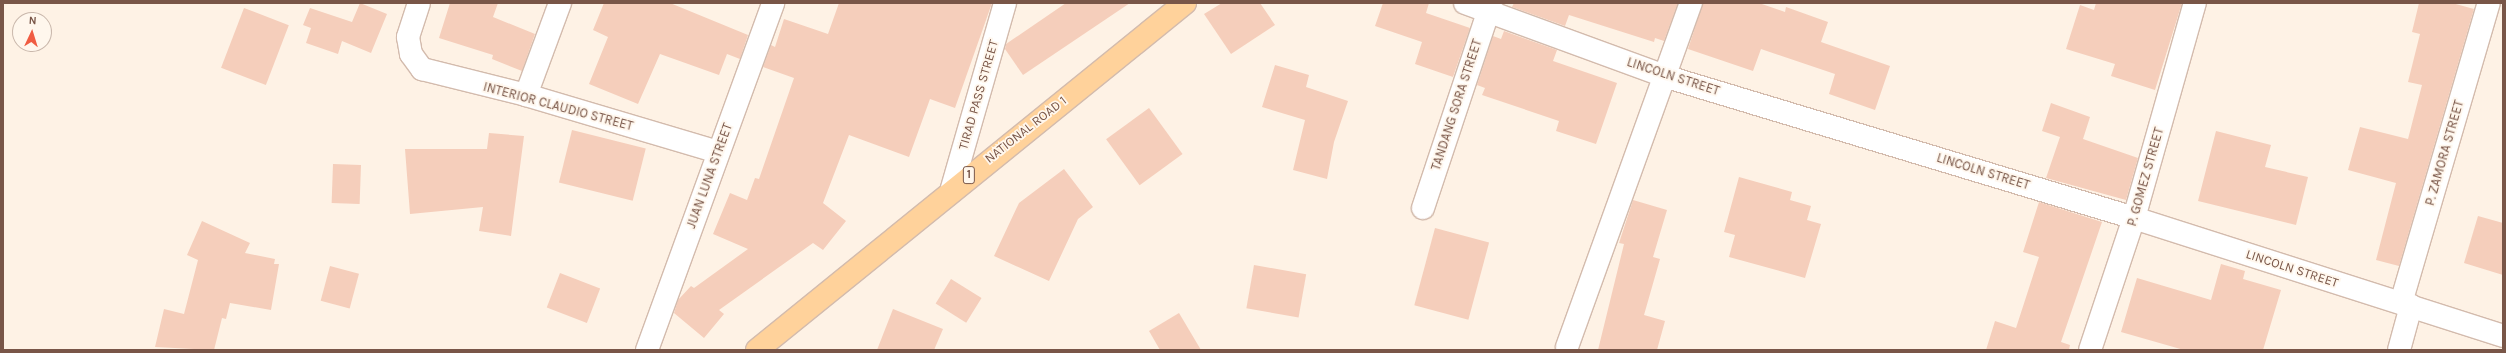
<!DOCTYPE html>
<html>
<head>
<meta charset="utf-8">
<style>
  body { margin:0 }
  #map { position:relative; width:2506px; height:353px; overflow:hidden; background:#fef2e5; font-family:Karla,sans-serif }
  div>[style] { position:absolute }
  .building>* { inset:0; background:#f5cebb; transform-origin:0 0 }
  .roads { filter:drop-shadow(1px 0 #d3bbad) drop-shadow(-1px 0 #d3bbad) drop-shadow(0 1px #d3bbad) drop-shadow(0 -1px #d3bbad) }
  .minor>* { height:22px; margin:-11px; padding:0 11px; transform-origin:11px; border-radius:11px; background:#fff }
  .major>* { height:22px; margin:-11px; padding:0 11px; transform-origin:11px; border-radius:11px; background:#ffd29b }
  span { translate:-50% -50%; white-space:nowrap; text-align:center; line-height:1.15; -webkit-text-stroke:3.5px #fff7ed; paint-order:stroke }
  .shield-label span { padding:1px 3px; background:#fff7ed; border:1px solid; border-radius:3px; -webkit-text-stroke-width:0 }
  .shield-label { font-size:12px; color:#795648; font-weight:700 }
  .street-label { font-size:13px; color:#795648 }
  .frame { position:absolute; inset:0; border:4px solid #795648; pointer-events:none }
  .north { position:absolute; left:12px; top:12px; width:40px; height:40px; box-sizing:border-box; background:#fff7ed; border:1px solid #c9b7ab; border-radius:50%; rotate:4deg; font-size:11px; font-weight:700; line-height:16px; text-align:center; color:#795648 }
  .north::after { content:''; display:block; margin:auto; width:14px; height:18px; background:#f05c42; clip-path:polygon(50% 0,100% 100%,50% 72%,0 100%) }
</style>
</head>
<body>
<div id="map">
  <div class="building">
    <i style="clip-path:polygon(360px 3px,387px 14px,371px 53px,342px 41px,338px 54px,306px 43px,311px 28px,303px 25px,310px 8px,352px 22px)"></i>
    <i style="clip-path:polygon(450px 3px,498px 3px,493px 17px,535px 34px,522px 71px,492px 59px,493px 55px,439px 38px)"></i>
    <i style="clip-path:polygon(604px 3px,670px 3px,748px 35px,740px 59px,727px 54px,719px 75px,660px 54px,638px 104px,589px 84px,608px 37px,593px 30px)"></i>
    <i style="clip-path:polygon(839px 3px,992px 3px,955px 108px,930px 99px,909px 157px,849px 135px,823px 203px,846px 221px,823px 250px,813px 243px,719px 310px,724px 314px,704px 338px,674px 313px,678px 300px,691px 286px,694px 288px,748px 249px,713px 234px,730px 193px,747px 200px,755px 178px,759px 179px,794px 78px,763px 67px,771px 45px,775px 47px,784px 19px,828px 34px)"></i>
    <i style="clip-path:polygon(1066px 3px,1130px 3px,1023px 75px,1005px 49px,1006px 44px)"></i>
    <i style="clip-path:polygon(1222px 3px,1260px 3px,1275px 25px,1231px 54px,1204px 14px)"></i>
    <i style="clip-path:polygon(1383px 3px,1429px 3px,1426px 13px,1470px 28px,1453px 77px,1415px 64px,1422px 42px,1375px 26px)"></i>
    <i style="clip-path:polygon(1514px 3px,1678px 3px,1664px 41px,1655px 38px,1654px 42px,1569px 15px,1565px 26px,1512px 7px)"></i>
    <i style="clip-path:polygon(1703px 3px,1759px 3px,1785px 12px,1786px 7px,1828px 22px,1821px 42px,1890px 66px,1875px 110px,1829px 94px,1835px 74px,1761px 49px,1753px 71px,1688px 49px)"></i>
    <i style="clip-path:polygon(2096px 3px,2182px 3px,2155px 90px,2111px 76px,2115px 64px,2066px 49px,2080px 5px,2094px 10px)"></i>
    <i style="clip-path:polygon(2419px 3px,2452px 3px,2474px 9px,2399px 266px,2376px 260px,2396px 183px,2348px 170px,2360px 127px,2408px 139px,2422px 85px,2408px 82px,2420px 34px,2412px 32px)"></i>
    <i style="left:244px;top:8px;width:48px;height:64px;rotate:21deg"></i>
    <i style="clip-path:polygon(1504px 31px,1557px 50px,1553px 61px,1617px 83px,1596px 144px,1556px 131px,1559px 121px,1482px 95px,1485px 88px,1477px 85px,1493px 36px,1501px 39px)"></i>
    <i style="clip-path:polygon(1275px 65px,1309px 75px,1306px 87px,1348px 101px,1334px 142px,1327px 179px,1293px 170px,1305px 120px,1262px 107px)"></i>
    <i style="clip-path:polygon(2051px 103px,2090px 117px,2083px 139px,2138px 158px,2126px 200px,2046px 178px,2060px 137px,2042px 131px)"></i>
    <i style="left:1149px;top:108px;width:57px;height:53px;rotate:54deg"></i>
    <i style="left:572px;top:130px;width:76px;height:54px;rotate:14deg"></i>
    <i style="clip-path:polygon(2216px 131px,2271px 145px,2265px 167px,2308px 177px,2296px 225px,2198px 201px)"></i>
    <i style="clip-path:polygon(489px 133px,524px 136px,511px 236px,479px 231px,483px 207px,410px 214px,405px 149px,487px 149px)"></i>
    <i style="left:333px;top:164px;width:28px;height:39px;rotate:2deg"></i>
    <i style="clip-path:polygon(1064px 169px,1093px 207px,1078px 219px,1049px 281px,994px 256px,1019px 203px)"></i>
    <i style="clip-path:polygon(1739px 177px,1792px 192px,1790px 200px,1811px 206px,1807px 220px,1821px 224px,1805px 278px,1729px 257px,1735px 235px,1724px 232px)"></i>
    <i style="clip-path:polygon(1633px 200px,1667px 210px,1653px 257px,1660px 259px,1644px 315px,1665px 321px,1657px 350px,1598px 350px,1624px 244px,1619px 243px)"></i>
    <i style="clip-path:polygon(2039px 202px,2102px 222px,2061px 342px,2070px 345px,2069px 350px,1986px 350px,1995px 321px,2016px 328px,2039px 257px,2023px 252px)"></i>
    <i style="clip-path:polygon(2478px 216px,2503px 223px,2503px 275px,2464px 263px)"></i>
    <i style="clip-path:polygon(202px 221px,250px 243px,245px 253px,275px 259px,274px 264px,279px 264px,271px 310px,230px 303px,226px 319px,222px 318px,214px 350px,155px 347px,164px 309px,184px 314px,198px 260px,187px 255px)"></i>
    <i style="left:1435px;top:228px;width:56px;height:80px;rotate:15deg"></i>
    <i style="clip-path:polygon(2221px 264px,2245px 271px,2243px 279px,2281px 290px,2263px 350px,2184px 350px,2121px 332px,2137px 278px,2211px 300px)"></i>
    <i style="left:1254px;top:265px;width:53px;height:44px;rotate:10deg"></i>
    <i style="left:330px;top:266px;width:30px;height:36px;rotate:15deg"></i>
    <i style="left:560px;top:273px;width:43px;height:37px;rotate:21deg"></i>
    <i style="left:951px;top:279px;width:36px;height:29px;rotate:32deg"></i>
    <i style="clip-path:polygon(893px 309px,943px 329px,934px 350px,877px 350px)"></i>
    <i style="clip-path:polygon(1179px 313px,1201px 350px,1160px 350px,1149px 331px)"></i>
  </div>
  <div class="roads">
    <div class="minor">
      <i style="left:419px;top:3px;width:36px;rotate:108deg"></i>
      <i style="left:408px;top:37px;width:17px;rotate:80deg"></i>
      <i style="left:411px;top:54px;width:19px;rotate:54deg"></i>
      <i style="left:422px;top:69px;width:107px;rotate:14deg"></i>
      <i style="left:526px;top:95px;width:200px;rotate:16.5deg"></i>
      <i style="left:1465px;top:3px;width:212px;rotate:20.1deg"></i>
      <i style="left:1664px;top:76px;width:491px;rotate:16.8deg"></i>
      <i style="left:2134px;top:218px;width:387px;rotate:17.7deg"></i>
      <i style="left:526px;top:95px;width:98px;rotate:-69.7deg"></i>
      <i style="left:952px;top:188px;width:192px;rotate:-74deg"></i>
      <i style="left:1423px;top:208px;width:216px;rotate:-71.6deg"></i>
      <i style="left:2401px;top:303px;width:313px;rotate:-73.7deg"></i>
      <i style="left:1567px;top:347px;width:366px;rotate:-70.2deg"></i>
      <i style="left:647px;top:350px;width:369px;rotate:-70deg"></i>
      <i style="left:2090px;top:350px;width:139px;rotate:-71.6deg"></i>
      <i style="left:2134px;top:218px;width:223px;rotate:-74.2deg"></i>
      <i style="left:2399px;top:350px;width:46px;rotate:-74.7deg"></i>
    </div>
    <div class="major">
      <i style="left:757px;top:350px;width:551px;rotate:-39.03deg"></i>
    </div>
  </div>
  <div class="shield-label">
    <span style="left:969px;top:175px">1</span>
  </div>
  <div class="street-label">
    <span style="left:1673px;top:77px;rotate:18deg">LINCOLN STREET</span>
    <span style="left:979px;top:95px;rotate:-74deg">TIRAD PASS STREET</span>
    <span style="left:1457px;top:105px;rotate:-72deg">TANDANG SORA STREET</span>
    <span style="left:558px;top:107px;rotate:15deg">INTERIOR CLAUDIO STREET</span>
    <span style="left:1026px;top:130px;rotate:-38deg">NATIONAL ROAD 1</span>
    <span style="left:2445px;top:153px;rotate:-74deg">P. ZAMORA STREET</span>
    <span style="left:1983px;top:172px;rotate:17deg">LINCOLN STREET</span>
    <span style="left:710px;top:176px;rotate:-70deg">JUAN LUNA STREET</span>
    <span style="left:2146px;top:177px;rotate:-74deg">P. GOMEZ STREET</span>
    <span style="left:2292px;top:269px;rotate:18deg">LINCOLN STREET</span>
  </div>
  <div class="frame"></div>
  <div class="north">N</div>
</div>
</body>
</html>
